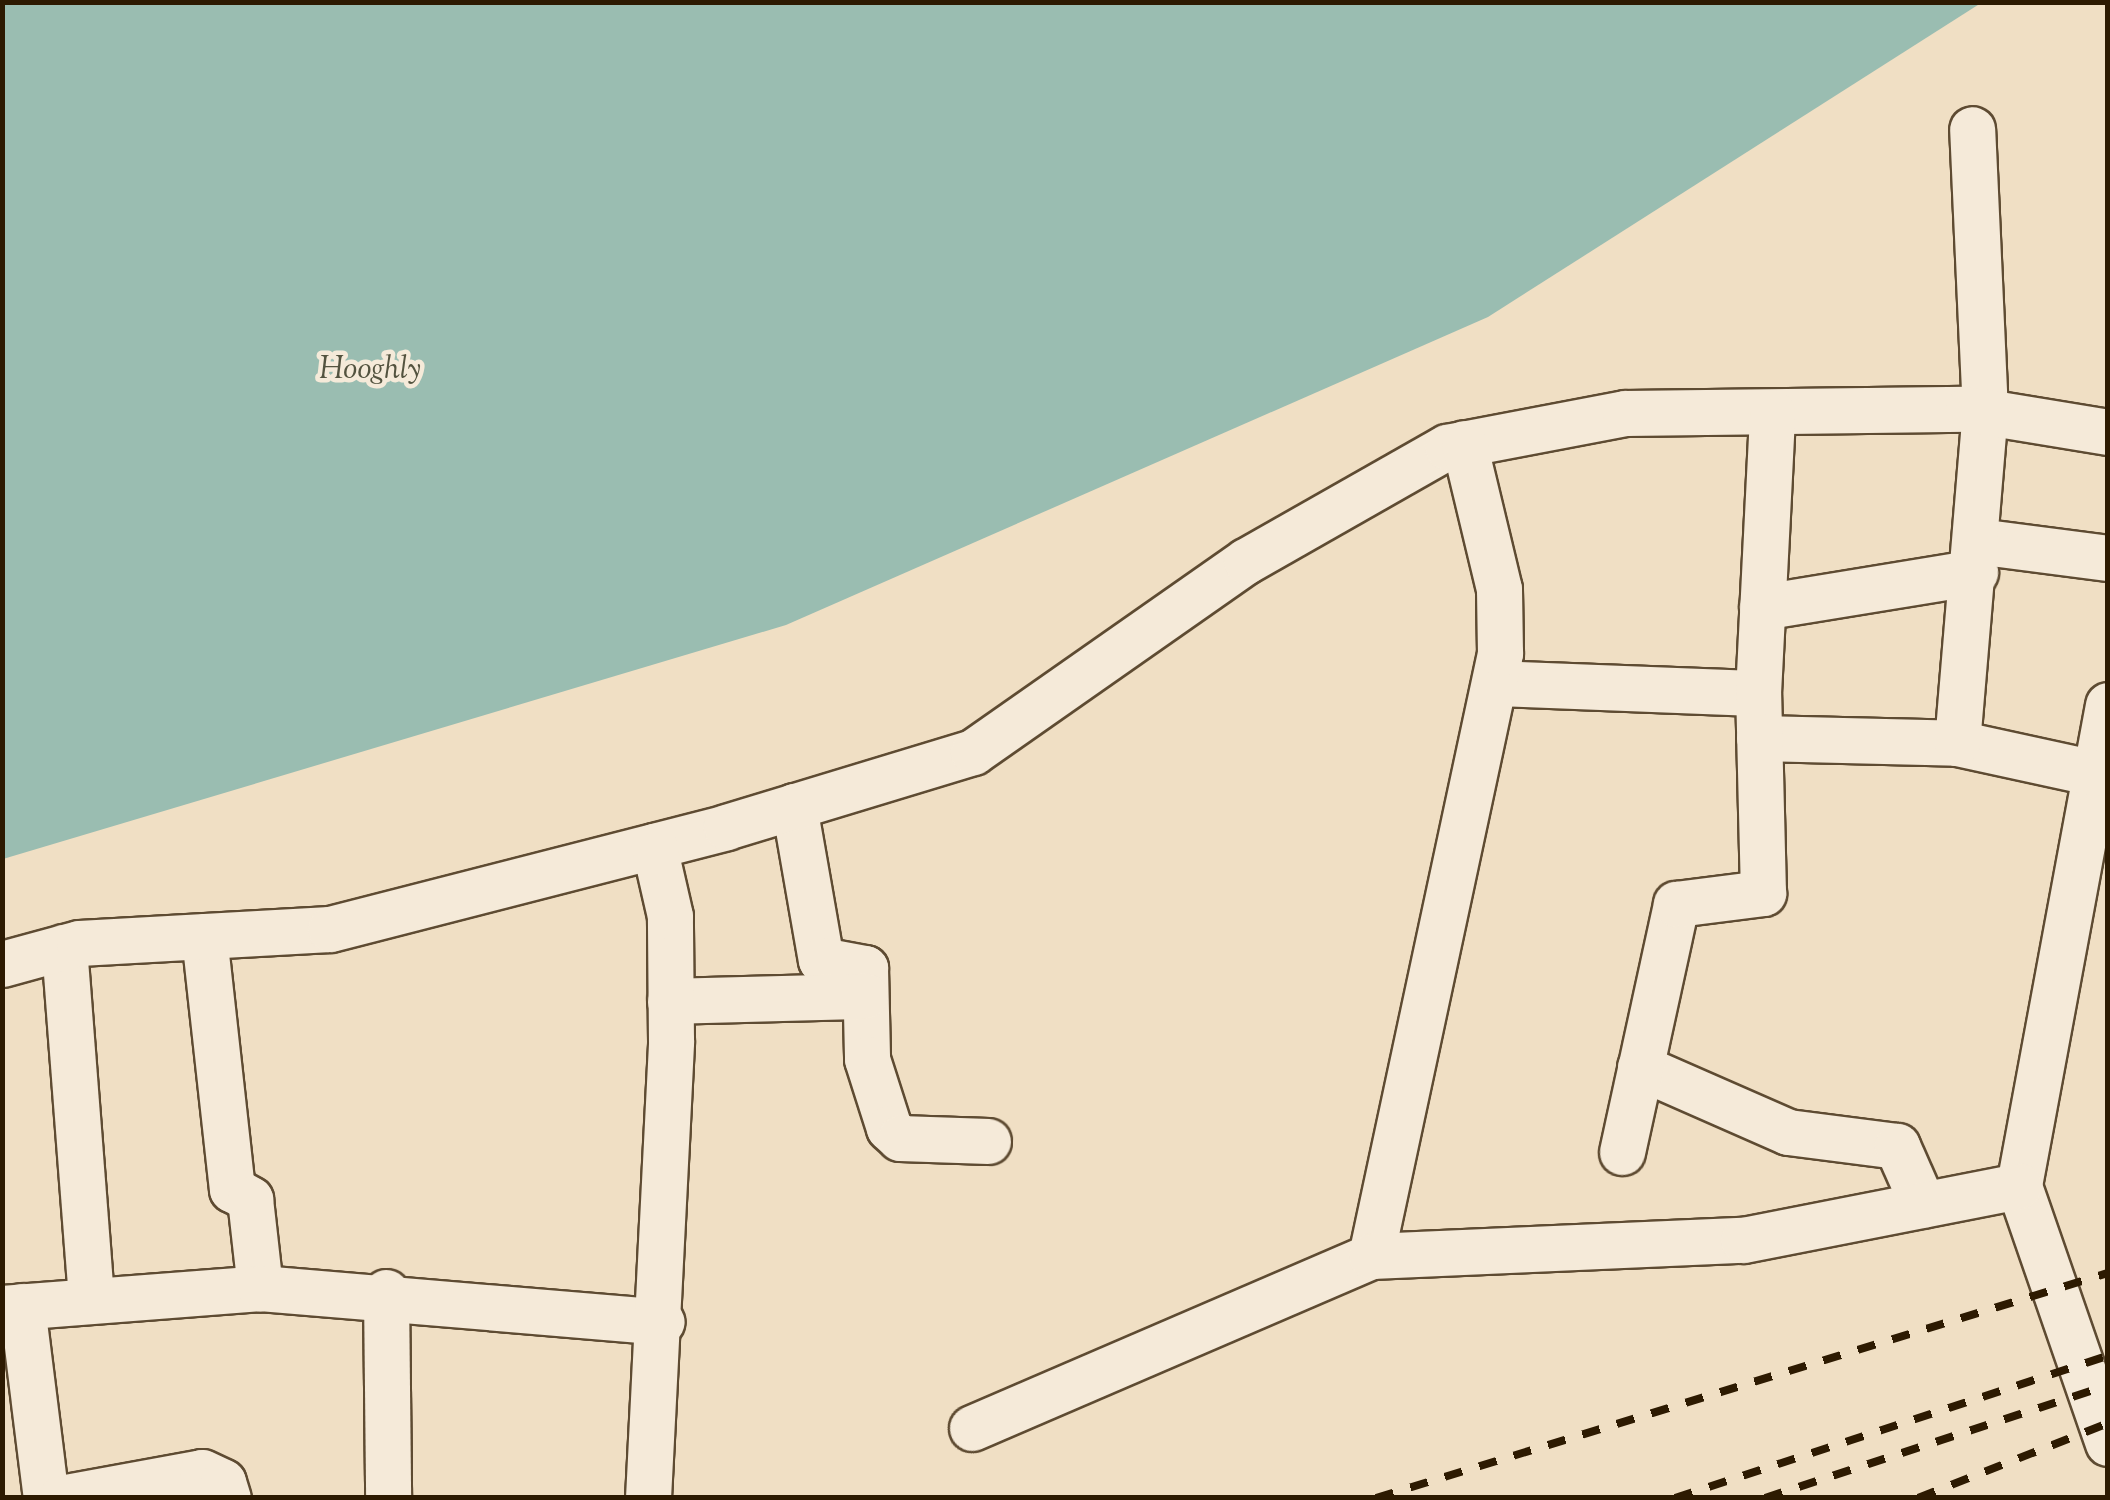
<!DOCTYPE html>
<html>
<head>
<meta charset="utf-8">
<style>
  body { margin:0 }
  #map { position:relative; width:2110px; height:1500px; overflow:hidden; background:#f0dfc4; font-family:"Sorts Mill Goudy",serif }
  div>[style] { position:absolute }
  .water>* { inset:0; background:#9abdb1 }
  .roads { filter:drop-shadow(2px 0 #5e4b32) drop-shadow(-2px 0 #5e4b32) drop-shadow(0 2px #5e4b32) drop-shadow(0 -2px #5e4b32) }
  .minor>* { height:45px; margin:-22.5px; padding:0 22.5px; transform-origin:22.5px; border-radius:22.5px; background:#f5ead9 }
  .rail>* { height:8px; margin-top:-4px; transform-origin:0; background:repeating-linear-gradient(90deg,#2d1a01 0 18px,transparent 0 36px) }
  span { translate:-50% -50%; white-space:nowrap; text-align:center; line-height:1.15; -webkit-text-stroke:9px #f5ead9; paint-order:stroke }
  .water-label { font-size:32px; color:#53533f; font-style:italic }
  .frame { position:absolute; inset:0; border:5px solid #2d1a01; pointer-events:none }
</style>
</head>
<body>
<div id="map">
  <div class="water">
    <i style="clip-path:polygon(3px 2px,1980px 2px,1981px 3px,1488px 317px,786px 625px,3px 859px)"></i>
  </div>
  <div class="roads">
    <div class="minor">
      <i style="left:1977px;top:541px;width:132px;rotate:7.4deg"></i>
      <i style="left:1762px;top:607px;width:216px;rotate:-9.3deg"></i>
      <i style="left:1495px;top:683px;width:263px;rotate:2.2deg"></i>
      <i style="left:2108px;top:705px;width:489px;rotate:100.5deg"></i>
      <i style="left:2019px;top:1186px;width:272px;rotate:70.9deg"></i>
      <i style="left:1759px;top:738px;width:198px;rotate:1.4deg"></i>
      <i style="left:1957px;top:743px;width:141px;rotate:12.3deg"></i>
      <i style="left:1957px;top:743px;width:332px;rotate:-85.2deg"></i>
      <i style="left:1985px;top:412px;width:283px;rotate:-92.6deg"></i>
      <i style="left:794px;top:806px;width:156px;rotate:80.1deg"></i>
      <i style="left:821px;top:960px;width:45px;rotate:10.3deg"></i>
      <i style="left:865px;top:968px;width:91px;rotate:88.7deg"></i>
      <i style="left:867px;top:1059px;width:72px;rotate:72.3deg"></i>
      <i style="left:889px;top:1128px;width:15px;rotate:42deg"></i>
      <i style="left:900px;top:1138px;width:88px;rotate:2deg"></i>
      <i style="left:204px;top:936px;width:255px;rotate:83.7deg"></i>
      <i style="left:232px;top:1189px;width:21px;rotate:29deg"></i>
      <i style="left:250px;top:1199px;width:90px;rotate:83.6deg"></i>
      <i style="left:64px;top:947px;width:349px;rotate:85.6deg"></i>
      <i style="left:2px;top:964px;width:80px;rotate:-15.3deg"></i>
      <i style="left:79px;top:943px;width:251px;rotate:-3.2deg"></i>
      <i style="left:330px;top:929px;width:409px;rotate:-14.4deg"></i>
      <i style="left:726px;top:827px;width:258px;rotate:-16.9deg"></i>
      <i style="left:973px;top:752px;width:333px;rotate:-35deg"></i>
      <i style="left:1246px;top:561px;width:231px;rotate:-29.6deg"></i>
      <i style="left:1447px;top:447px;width:181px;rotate:-10.8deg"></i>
      <i style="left:1625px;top:413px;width:343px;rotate:-0.7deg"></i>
      <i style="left:1968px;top:409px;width:142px;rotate:9.3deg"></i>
      <i style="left:670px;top:1001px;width:195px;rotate:-1.5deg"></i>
      <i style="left:1640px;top:1067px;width:162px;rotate:23.7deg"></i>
      <i style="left:1788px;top:1132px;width:110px;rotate:7.3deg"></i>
      <i style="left:1897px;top:1146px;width:64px;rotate:66.2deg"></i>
      <i style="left:1622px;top:1152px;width:254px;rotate:-77.7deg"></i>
      <i style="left:1676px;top:904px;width:88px;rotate:-7.2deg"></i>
      <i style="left:1763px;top:893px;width:200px;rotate:-91.4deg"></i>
      <i style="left:1758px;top:693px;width:281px;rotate:-87.1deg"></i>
      <i style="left:1371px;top:1256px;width:617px;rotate:-77.92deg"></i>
      <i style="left:1500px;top:653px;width:64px;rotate:-90.9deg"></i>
      <i style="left:1499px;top:589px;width:150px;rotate:-103.5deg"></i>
      <i style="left:386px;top:1292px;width:206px;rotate:89.4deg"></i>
      <i style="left:22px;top:1306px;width:193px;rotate:82.9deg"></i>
      <i style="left:2px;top:1308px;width:259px;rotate:-4.4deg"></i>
      <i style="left:260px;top:1288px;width:403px;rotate:4.8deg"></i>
      <i style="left:972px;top:1428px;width:434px;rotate:-23.3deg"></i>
      <i style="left:1371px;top:1256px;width:372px;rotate:-2.5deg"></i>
      <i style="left:1743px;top:1240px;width:281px;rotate:-11.1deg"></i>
      <i style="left:61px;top:1498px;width:143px;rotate:-10.4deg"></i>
      <i style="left:202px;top:1472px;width:23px;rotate:25deg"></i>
      <i style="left:223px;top:1482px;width:17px;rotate:73deg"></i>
      <i style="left:648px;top:1498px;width:458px;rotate:-87.1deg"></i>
      <i style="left:671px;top:1041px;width:125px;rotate:-90.5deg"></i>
      <i style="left:670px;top:916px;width:72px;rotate:-102.9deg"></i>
    </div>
  </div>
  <div class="rail">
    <i style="left:1376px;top:1498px;width:766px;rotate:-17.09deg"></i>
    <i style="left:1675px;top:1498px;width:456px;rotate:-18.2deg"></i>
    <i style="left:1765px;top:1498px;width:361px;rotate:-18.2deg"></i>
    <i style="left:1918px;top:1498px;width:204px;rotate:-21.5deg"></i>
  </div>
  <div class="water-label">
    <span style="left:370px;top:370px">Hooghly</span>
  </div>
  <div class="frame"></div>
</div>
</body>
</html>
